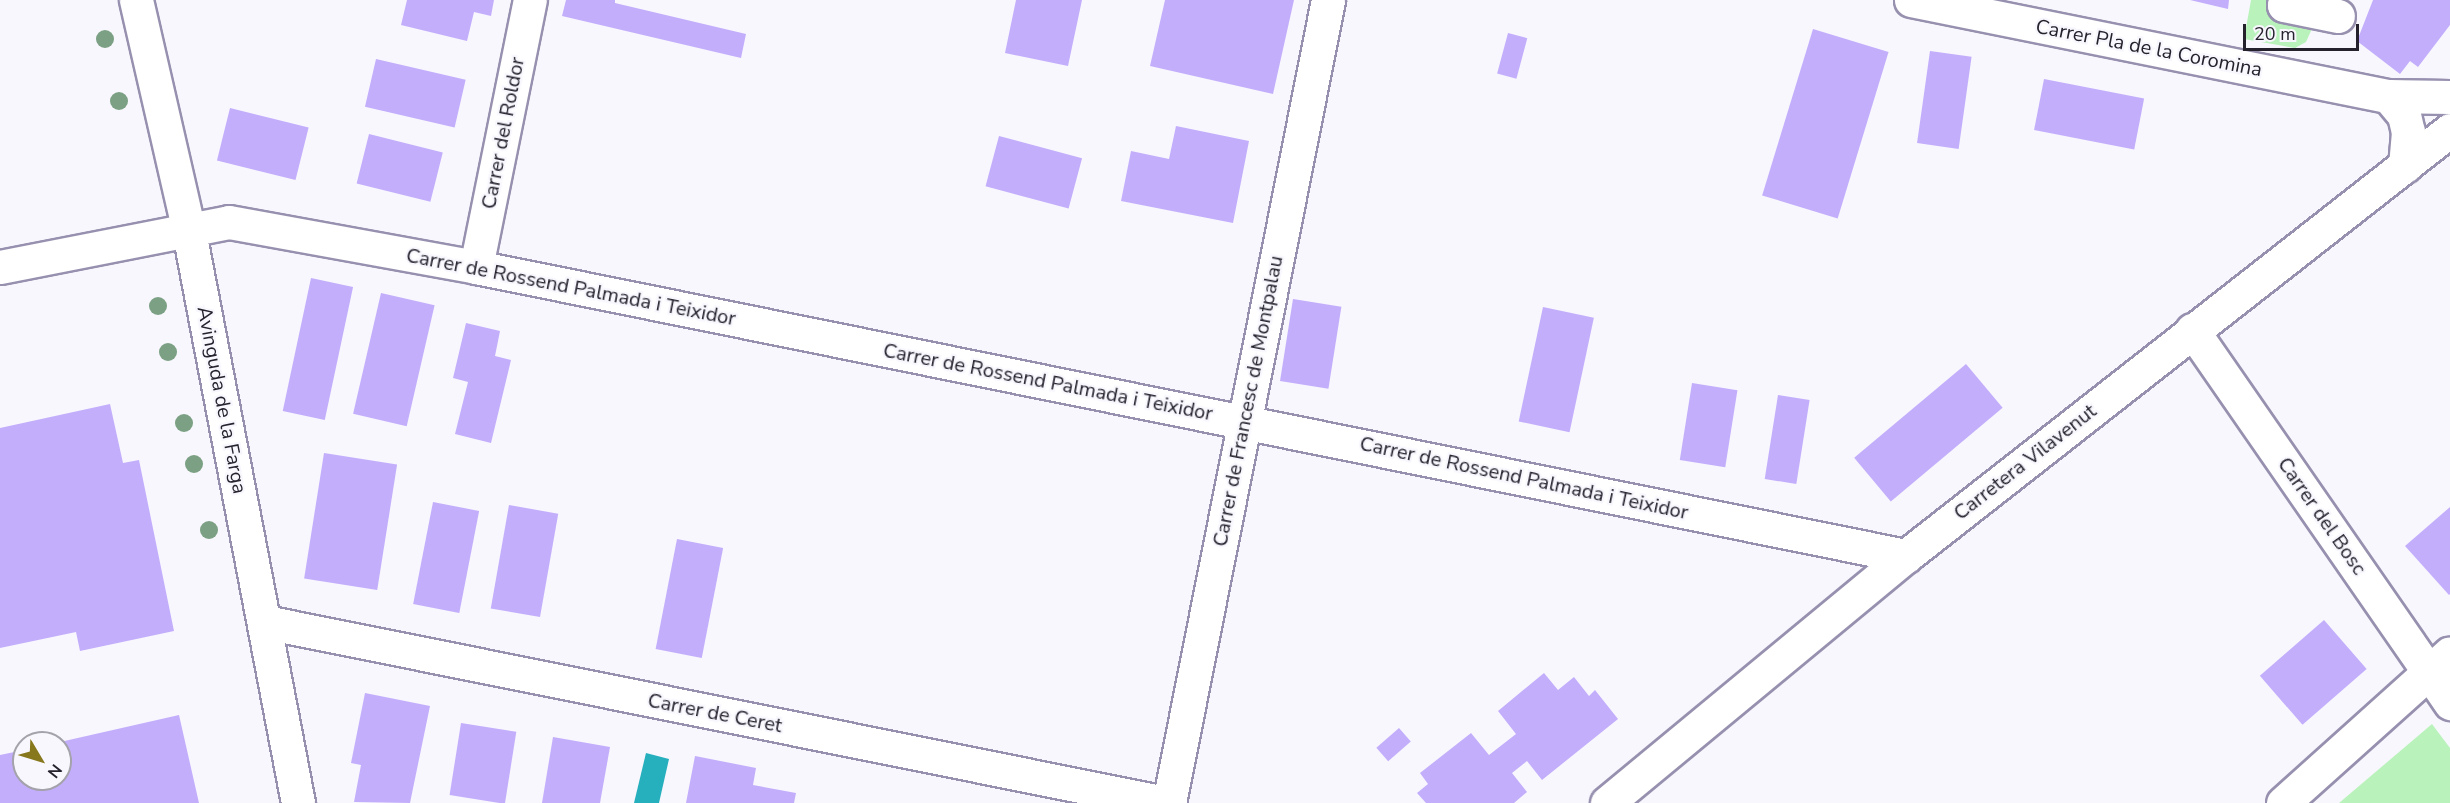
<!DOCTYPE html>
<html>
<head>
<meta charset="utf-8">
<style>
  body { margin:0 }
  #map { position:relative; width:2450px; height:803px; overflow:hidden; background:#f8f7fd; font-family:"Nunito Sans",sans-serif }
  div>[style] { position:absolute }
  .green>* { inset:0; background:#b9f3bb }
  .water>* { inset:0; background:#26afbd }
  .building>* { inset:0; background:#c3aefc; transform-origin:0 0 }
  .roads { filter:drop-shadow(2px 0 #9790af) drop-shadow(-2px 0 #9790af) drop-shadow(0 2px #9790af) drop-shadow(0 -2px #9790af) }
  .minor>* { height:33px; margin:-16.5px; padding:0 16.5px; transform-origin:16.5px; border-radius:16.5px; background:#fff }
  .trees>* { width:18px; height:18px; margin:-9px; border-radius:50%; background:#7ba083 }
  span { translate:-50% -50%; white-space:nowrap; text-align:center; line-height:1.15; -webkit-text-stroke:4.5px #f8f7fd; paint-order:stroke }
  .street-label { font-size:20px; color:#25222e }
  .north { position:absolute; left:12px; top:731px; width:60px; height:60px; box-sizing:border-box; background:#f8f7fd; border:2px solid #a4a2aa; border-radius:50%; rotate:128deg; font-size:16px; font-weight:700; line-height:24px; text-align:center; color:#25222e }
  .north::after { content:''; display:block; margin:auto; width:21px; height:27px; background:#88781d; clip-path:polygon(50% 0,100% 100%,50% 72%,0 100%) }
  .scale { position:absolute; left:2243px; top:24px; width:116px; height:27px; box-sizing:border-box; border:3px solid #25222e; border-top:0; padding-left:8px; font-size:18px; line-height:21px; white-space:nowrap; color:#25222e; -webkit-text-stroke:4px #f8f7fd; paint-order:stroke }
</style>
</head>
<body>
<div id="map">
  <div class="green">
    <i style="clip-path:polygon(2251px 0,2325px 0,2306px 42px,2295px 48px,2244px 39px)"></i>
    <i style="clip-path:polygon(2432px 724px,2450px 748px,2450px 803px,2339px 803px)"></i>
  </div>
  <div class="water">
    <i style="clip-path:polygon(646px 753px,669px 759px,659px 803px,634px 803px)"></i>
  </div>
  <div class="building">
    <i style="clip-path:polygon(407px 0,494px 0,491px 16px,474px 12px,467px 41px,401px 25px)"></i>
    <i style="clip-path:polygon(566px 0,615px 0,615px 3px,746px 34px,741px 58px,562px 16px)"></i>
    <i style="clip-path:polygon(1016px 0,1082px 0,1068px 66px,1005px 53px)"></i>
    <i style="clip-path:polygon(1165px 0,1294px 0,1273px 94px,1150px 66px)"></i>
    <i style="clip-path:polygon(2190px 0,2229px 0,2228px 9px)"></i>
    <i style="clip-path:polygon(2373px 0,2450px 0,2450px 25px,2418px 67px,2410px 61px,2400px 74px,2357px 41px)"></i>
    <i style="left:1813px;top:29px;width:79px;height:174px;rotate:17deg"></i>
    <i style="left:1508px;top:33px;width:20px;height:42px;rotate:15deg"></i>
    <i style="left:1930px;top:51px;width:42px;height:93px;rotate:8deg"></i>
    <i style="left:376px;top:59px;width:92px;height:49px;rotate:13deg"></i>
    <i style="left:2044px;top:79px;width:102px;height:52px;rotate:11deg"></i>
    <i style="left:230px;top:108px;width:81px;height:54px;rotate:14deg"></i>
    <i style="clip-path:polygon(1176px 126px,1249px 141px,1233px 223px,1121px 201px,1131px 151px,1169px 159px)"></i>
    <i style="left:369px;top:134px;width:76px;height:51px;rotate:14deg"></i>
    <i style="left:999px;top:136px;width:86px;height:52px;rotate:15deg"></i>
    <i style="left:311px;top:278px;width:43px;height:136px;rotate:12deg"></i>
    <i style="left:381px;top:293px;width:55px;height:124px;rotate:13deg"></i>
    <i style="left:1293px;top:299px;width:49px;height:83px;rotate:9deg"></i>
    <i style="left:1543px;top:307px;width:52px;height:117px;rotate:12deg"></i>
    <i style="clip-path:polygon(466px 323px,500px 331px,495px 356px,511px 360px,491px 443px,455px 434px,468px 382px,453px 378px)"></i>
    <i style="left:1966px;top:364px;width:57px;height:146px;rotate:50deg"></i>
    <i style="left:1692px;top:383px;width:46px;height:78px;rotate:9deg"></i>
    <i style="left:1778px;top:395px;width:32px;height:85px;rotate:9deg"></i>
    <i style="clip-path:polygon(110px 404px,123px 463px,139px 460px,174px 631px,80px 651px,76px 632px,0 648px,0 428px)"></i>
    <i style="left:324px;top:453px;width:74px;height:127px;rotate:9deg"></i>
    <i style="left:433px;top:502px;width:47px;height:104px;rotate:11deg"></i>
    <i style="left:509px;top:505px;width:50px;height:105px;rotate:10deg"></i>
    <i style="clip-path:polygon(2450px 507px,2450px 594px,2449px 595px,2405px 546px)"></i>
    <i style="left:677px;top:539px;width:47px;height:112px;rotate:11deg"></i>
    <i style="left:2324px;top:620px;width:65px;height:85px;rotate:49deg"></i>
    <i style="clip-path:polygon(1544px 673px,1558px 690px,1574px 677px,1589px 696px,1595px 690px,1618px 719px,1542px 780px,1527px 761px,1512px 773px,1527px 792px,1514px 803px,1426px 803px,1417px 793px,1428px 784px,1420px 773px,1471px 733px,1489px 755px,1516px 734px,1498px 711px)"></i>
    <i style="clip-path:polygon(365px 693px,430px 706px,410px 803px,354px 802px,361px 765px,351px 763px)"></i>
    <i style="clip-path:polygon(179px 715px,199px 803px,0 803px,0 755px,24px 750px,24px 779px,60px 779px,60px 742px)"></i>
    <i style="left:461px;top:723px;width:56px;height:73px;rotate:9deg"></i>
    <i style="left:1399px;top:728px;width:18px;height:30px;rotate:49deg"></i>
    <i style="clip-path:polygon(553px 737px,610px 747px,600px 803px,542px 803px)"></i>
    <i style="clip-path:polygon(695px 756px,756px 768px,753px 785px,796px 793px,794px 803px,686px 803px)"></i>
  </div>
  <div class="roads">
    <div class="minor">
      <i style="left:136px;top:0;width:238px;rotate:77.1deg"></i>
      <i style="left:189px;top:232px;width:581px;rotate:79.19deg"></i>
      <i style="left:1911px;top:0;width:487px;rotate:11.4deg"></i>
      <i style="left:2388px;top:96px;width:62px;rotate:0.9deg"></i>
      <i style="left:2285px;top:0;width:5px;rotate:101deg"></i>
      <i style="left:2284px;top:5px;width:55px;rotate:11.5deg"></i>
      <i style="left:2388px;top:96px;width:25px;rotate:50deg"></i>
      <i style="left:2404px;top:115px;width:17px;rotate:77deg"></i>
      <i style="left:2408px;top:132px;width:34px;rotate:95deg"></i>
      <i style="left:0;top:267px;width:233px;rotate:-11.1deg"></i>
      <i style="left:229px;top:222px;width:251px;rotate:10.3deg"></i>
      <i style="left:476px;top:267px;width:1459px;rotate:11.43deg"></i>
      <i style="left:476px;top:267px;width:272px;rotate:-78.6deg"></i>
      <i style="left:2192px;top:330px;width:454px;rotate:55.3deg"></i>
      <i style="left:265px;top:622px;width:918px;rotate:11.37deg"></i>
      <i style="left:1169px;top:803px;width:819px;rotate:-78.8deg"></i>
      <i style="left:1607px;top:803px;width:388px;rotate:-39.6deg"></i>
      <i style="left:1906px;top:556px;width:691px;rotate:-38.06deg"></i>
      <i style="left:2283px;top:803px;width:224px;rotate:-41.9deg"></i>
    </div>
  </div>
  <div class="trees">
    <i style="left:105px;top:39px"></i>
    <i style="left:119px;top:101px"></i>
    <i style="left:158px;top:306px"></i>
    <i style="left:168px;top:352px"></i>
    <i style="left:184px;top:423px"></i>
    <i style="left:194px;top:464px"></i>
    <i style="left:209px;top:530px"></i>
  </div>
  <div class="street-label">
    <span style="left:2149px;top:48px;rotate:11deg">Carrer Pla de la Coromina</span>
    <span style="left:503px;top:133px;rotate:-79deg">Carrer del Roldor</span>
    <span style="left:571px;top:287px;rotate:11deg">Carrer de Rossend Palmada i Teixidor</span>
    <span style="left:1048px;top:382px;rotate:11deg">Carrer de Rossend Palmada i Teixidor</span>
    <span style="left:222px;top:400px;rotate:79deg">Avinguda de la Farga</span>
    <span style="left:1248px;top:401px;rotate:-79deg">Carrer de Francesc de Montpalau</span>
    <span style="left:2025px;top:462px;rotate:-38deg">Carretera Vilavenut</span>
    <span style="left:1524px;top:478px;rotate:12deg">Carrer de Rossend Palmada i Teixidor</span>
    <span style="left:2322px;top:516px;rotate:55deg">Carrer del Bosc</span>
    <span style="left:715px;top:713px;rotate:11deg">Carrer de Ceret</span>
  </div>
  <div class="north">N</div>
  <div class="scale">20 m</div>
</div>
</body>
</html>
